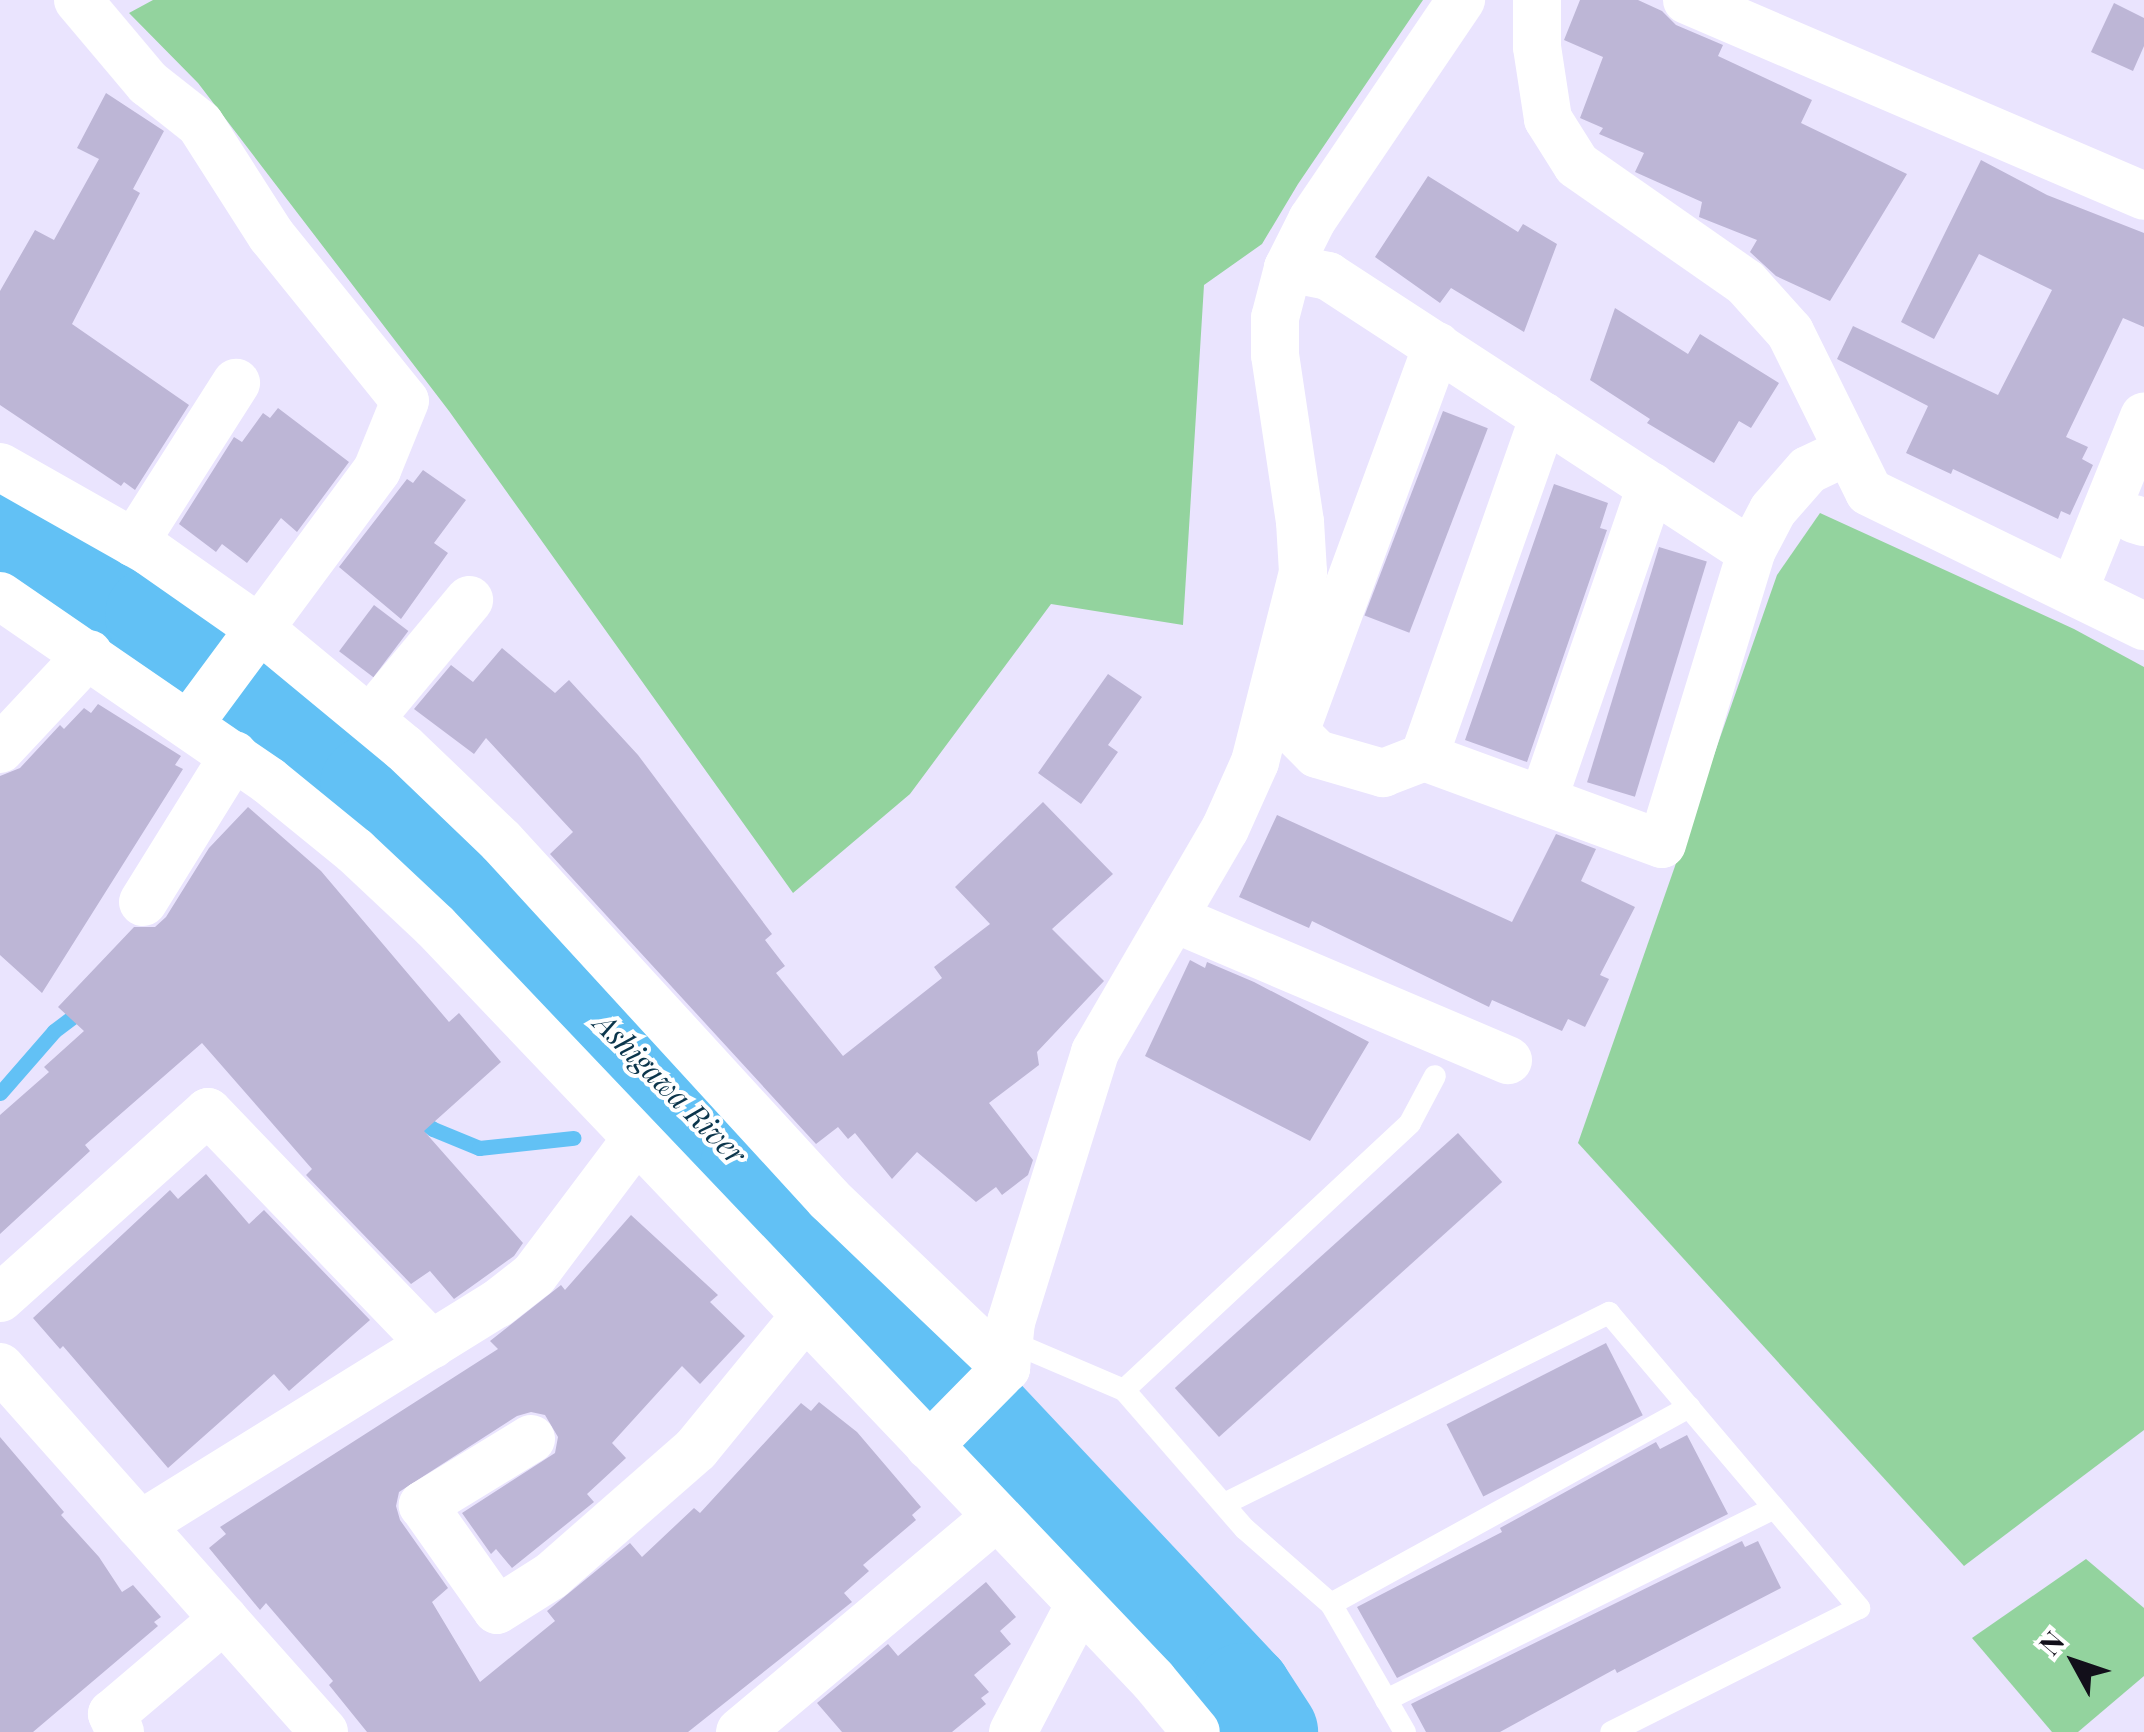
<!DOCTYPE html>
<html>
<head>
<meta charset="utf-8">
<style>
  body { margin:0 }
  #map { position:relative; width:2144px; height:1732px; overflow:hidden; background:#eae4fe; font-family:"Playfair Display",serif }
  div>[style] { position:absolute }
  .green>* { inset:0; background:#93d39e }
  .stream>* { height:15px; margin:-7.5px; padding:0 7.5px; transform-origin:7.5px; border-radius:7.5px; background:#62c1f5 }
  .river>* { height:98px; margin:-49px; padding:0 49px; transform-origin:49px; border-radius:49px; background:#62c1f5 }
  .building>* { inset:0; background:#bdb6d6; transform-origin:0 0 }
  .service>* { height:22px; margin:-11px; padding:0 11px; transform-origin:11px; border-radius:11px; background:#fff }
  .minor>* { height:48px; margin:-24px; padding:0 24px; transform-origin:24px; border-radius:24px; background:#fff }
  span { translate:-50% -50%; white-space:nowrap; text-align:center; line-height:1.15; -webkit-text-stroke:8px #fff; paint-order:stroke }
  .water-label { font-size:30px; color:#0b354b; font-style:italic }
  .north { position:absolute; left:2024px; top:1612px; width:100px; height:100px; -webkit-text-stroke:8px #fff; paint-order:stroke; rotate:310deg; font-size:28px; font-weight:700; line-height:40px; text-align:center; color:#120f1a }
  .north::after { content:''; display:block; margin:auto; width:35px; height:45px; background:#120f1a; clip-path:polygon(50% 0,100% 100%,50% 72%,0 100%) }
</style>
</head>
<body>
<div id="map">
  <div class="green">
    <i style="clip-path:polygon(153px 0,1423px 0,1298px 184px,1262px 244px,1204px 285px,1183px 625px,1051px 604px,910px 794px,793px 893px,449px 411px,198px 83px,129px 13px)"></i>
    <i style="clip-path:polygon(1820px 513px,2074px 629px,2144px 667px,2144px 1430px,1964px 1566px,1578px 1143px,1777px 575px)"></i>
    <i style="clip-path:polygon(2086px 1559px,2144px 1608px,2144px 1676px,2078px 1732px,2052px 1732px,1972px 1638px)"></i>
  </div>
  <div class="stream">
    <i style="left:0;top:1093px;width:82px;rotate:-48.9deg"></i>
    <i style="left:54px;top:1031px;width:39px;rotate:-37deg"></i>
    <i style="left:415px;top:1116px;width:22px;rotate:36deg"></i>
    <i style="left:433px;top:1129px;width:50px;rotate:22.4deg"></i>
    <i style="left:479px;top:1148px;width:95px;rotate:-6.1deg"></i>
  </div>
  <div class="river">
    <i style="left:0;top:525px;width:178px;rotate:30.3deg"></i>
    <i style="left:154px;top:615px;width:274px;rotate:38.3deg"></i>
    <i style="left:369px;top:785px;width:539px;rotate:45.15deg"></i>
    <i style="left:749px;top:1167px;width:721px;rotate:46.74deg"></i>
    <i style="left:1243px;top:1692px;width:48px;rotate:57deg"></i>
  </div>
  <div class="building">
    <i style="clip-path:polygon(1580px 0,1638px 0,1662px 11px,1676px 25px,1723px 45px,1718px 56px,1812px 100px,1801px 123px,1907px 174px,1830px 301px,1776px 276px,1750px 252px,1757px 240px,1699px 217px,1702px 202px,1635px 172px,1644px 153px,1599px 134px,1603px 128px,1580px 118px,1603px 57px,1564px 40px)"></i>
    <i style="clip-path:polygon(2114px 3px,2144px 18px,2144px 46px,2133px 71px,2091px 52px)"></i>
    <i style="clip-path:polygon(106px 93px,164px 131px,133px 189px,140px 193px,72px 324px,189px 405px,135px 490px,124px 482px,121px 486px,0 405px,0 291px,35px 230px,54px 240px,99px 159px,77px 148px)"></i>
    <i style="clip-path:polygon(1981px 160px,2047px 195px,2144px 233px,2144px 327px,2123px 318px,2066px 437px,2088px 447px,2082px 459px,2093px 465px,2070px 515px,2061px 511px,2058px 519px,1953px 469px,1951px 474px,1906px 453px,1928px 406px,1837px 359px,1853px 326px,1998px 395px,2052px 290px,1979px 254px,1934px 339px,1901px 322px)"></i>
    <i style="clip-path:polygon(1428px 176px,1518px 232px,1523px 224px,1557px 244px,1524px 332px,1451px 288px,1440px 303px,1375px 257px)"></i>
    <i style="clip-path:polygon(1615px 308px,1688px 354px,1700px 334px,1779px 383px,1751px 428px,1739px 421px,1714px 463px,1647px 423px,1650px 419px,1590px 380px)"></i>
    <i style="clip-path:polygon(278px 408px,349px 462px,297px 532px,281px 518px,247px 563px,222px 544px,216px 552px,179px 524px,234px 437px,242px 442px,263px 413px,270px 418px)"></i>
    <i style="left:1443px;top:411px;width:48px;height:219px;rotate:21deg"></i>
    <i style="clip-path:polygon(423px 470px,466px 500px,434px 543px,448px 553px,401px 619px,339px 567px,407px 479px,413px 483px)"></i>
    <i style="clip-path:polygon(1554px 484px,1608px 503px,1600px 528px,1607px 530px,1527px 762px,1465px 740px)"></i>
    <i style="left:1659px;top:547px;width:50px;height:246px;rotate:17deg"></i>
    <i style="left:374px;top:605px;width:43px;height:58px;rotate:37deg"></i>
    <i style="clip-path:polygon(502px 648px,555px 693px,569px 680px,638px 755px,772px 934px,765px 940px,785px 966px,776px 973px,843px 1056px,942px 978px,934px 967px,990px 924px,955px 887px,1043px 802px,1113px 874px,1052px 929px,1104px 981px,1037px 1052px,1039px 1065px,989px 1103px,1033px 1160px,1028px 1175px,1002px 1195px,996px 1187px,976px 1202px,917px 1152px,892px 1179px,855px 1133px,848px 1139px,838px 1127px,816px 1144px,550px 854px,573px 832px,486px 738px,474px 754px,414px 709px,451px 665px,473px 682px)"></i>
    <i style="clip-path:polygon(1108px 674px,1142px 697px,1108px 745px,1118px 752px,1081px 804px,1038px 773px)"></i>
    <i style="clip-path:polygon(98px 704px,181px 756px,175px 765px,183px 769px,42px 993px,0 955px,0 776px,20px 768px,60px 725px,64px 729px,84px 708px,91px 713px)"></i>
    <i style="clip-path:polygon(248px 807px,321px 871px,449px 1022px,459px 1013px,501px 1062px,424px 1131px,523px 1243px,514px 1256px,454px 1299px,430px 1271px,411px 1284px,306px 1175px,312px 1169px,202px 1043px,85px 1145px,90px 1151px,0 1234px,0 1115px,49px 1072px,44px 1067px,84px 1031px,58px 1007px,134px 927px,155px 927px,166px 917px,209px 848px)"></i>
    <i style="clip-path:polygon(1277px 815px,1512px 922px,1556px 834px,1596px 849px,1581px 881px,1635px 907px,1600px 975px,1609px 979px,1585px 1027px,1568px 1019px,1562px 1031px,1492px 1000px,1489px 1007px,1312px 921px,1309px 928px,1239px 897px)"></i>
    <i style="clip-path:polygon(1190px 960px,1205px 968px,1207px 962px,1254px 982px,1369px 1042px,1310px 1141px,1145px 1056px)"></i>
    <i style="left:1458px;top:1133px;width:66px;height:381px;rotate:48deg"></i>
    <i style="clip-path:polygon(206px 1174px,249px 1224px,264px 1210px,370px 1320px,289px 1391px,274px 1374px,168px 1468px,63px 1346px,60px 1349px,33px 1318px,170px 1190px,178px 1199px)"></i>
    <i style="clip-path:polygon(631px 1215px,718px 1295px,710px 1302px,745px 1336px,700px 1384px,682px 1366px,612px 1443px,626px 1458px,587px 1494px,594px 1502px,512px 1568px,496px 1549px,491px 1554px,462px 1513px,555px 1453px,558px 1437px,545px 1415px,531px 1412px,517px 1416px,399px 1492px,396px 1506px,400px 1520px,448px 1588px,432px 1602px,480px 1682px,555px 1621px,547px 1611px,630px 1543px,642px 1557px,694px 1508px,700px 1513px,801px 1403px,811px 1411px,819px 1402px,857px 1432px,921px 1507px,912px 1515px,916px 1520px,863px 1565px,869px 1571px,844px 1593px,852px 1602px,688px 1732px,367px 1732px,329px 1685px,333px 1681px,266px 1603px,260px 1610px,209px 1548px,226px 1534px,220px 1527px,498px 1349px,490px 1341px,561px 1285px,565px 1290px)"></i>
    <i style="left:1606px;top:1343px;width:81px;height:179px;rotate:63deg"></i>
    <i style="clip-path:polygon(1687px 1435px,1728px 1514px,1397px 1678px,1357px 1607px,1502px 1532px,1500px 1528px,1656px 1442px,1660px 1449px)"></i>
    <i style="clip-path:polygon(0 1437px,64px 1512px,61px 1515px,99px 1557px,122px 1592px,133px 1585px,161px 1617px,154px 1622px,158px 1626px,33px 1732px,0 1732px)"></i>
    <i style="clip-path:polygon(1742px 1541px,1745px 1547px,1758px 1541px,1781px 1588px,1617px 1673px,1615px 1669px,1500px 1732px,1426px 1732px,1411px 1704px)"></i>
    <i style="clip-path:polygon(986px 1582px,1016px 1617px,1000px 1631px,1011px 1644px,974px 1675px,989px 1692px,981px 1698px,986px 1704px,952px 1732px,842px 1732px,817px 1703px,888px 1644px,898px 1656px)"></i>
  </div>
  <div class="service">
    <i style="left:1009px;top:1341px;width:125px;rotate:23.1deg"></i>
    <i style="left:1124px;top:1390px;width:184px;rotate:49deg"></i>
    <i style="left:1245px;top:1529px;width:114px;rotate:41.1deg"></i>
    <i style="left:1331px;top:1604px;width:148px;rotate:60deg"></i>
    <i style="left:1124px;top:1390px;width:391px;rotate:-43deg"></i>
    <i style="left:1410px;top:1123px;width:53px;rotate:-62deg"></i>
    <i style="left:1224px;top:1504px;width:430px;rotate:-26.4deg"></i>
    <i style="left:1609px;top:1313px;width:387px;rotate:49.7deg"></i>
    <i style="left:1859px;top:1608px;width:277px;rotate:153.4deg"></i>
    <i style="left:1331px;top:1604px;width:409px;rotate:-28.8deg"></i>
    <i style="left:1386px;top:1700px;width:433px;rotate:-26.3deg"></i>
  </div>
  <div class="minor">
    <i style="left:78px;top:0;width:109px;rotate:49.9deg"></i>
    <i style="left:148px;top:83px;width:66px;rotate:38.3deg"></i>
    <i style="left:200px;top:124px;width:132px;rotate:57.4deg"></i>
    <i style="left:271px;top:235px;width:213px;rotate:51.1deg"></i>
    <i style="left:405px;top:401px;width:74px;rotate:112.1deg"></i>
    <i style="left:377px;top:470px;width:315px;rotate:126.5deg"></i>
    <i style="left:1537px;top:0;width:47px;rotate:90deg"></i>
    <i style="left:1537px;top:47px;width:73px;rotate:81.3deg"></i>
    <i style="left:1548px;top:119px;width:54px;rotate:57.8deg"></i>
    <i style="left:1577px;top:165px;width:206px;rotate:34.9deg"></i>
    <i style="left:1746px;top:283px;width:66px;rotate:48.1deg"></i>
    <i style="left:1790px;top:332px;width:178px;rotate:63.7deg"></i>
    <i style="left:1869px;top:492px;width:306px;rotate:26deg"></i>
    <i style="left:1687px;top:0;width:497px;rotate:23.2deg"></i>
    <i style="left:1288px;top:268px;width:41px;rotate:11.3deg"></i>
    <i style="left:1328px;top:276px;width:505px;rotate:33.12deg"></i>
    <i style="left:1437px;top:346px;width:411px;rotate:110.2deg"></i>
    <i style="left:1295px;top:732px;width:31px;rotate:45deg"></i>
    <i style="left:1317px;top:754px;width:69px;rotate:16.1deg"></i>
    <i style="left:1383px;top:773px;width:44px;rotate:-21.3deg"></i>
    <i style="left:1424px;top:757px;width:361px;rotate:-70.6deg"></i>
    <i style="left:0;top:467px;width:172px;rotate:29.5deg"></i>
    <i style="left:150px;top:552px;width:134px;rotate:35deg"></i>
    <i style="left:260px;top:629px;width:187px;rotate:39.6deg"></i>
    <i style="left:404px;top:748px;width:134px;rotate:43.8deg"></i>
    <i style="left:501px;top:841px;width:486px;rotate:47.5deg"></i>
    <i style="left:829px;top:1199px;width:245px;rotate:43.7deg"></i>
    <i style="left:2134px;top:519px;width:10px;rotate:17deg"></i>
    <i style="left:134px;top:543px;width:190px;rotate:-57.5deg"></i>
    <i style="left:2074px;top:590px;width:187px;rotate:-68deg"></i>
    <i style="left:0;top:596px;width:326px;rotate:34.5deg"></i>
    <i style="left:269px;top:781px;width:111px;rotate:39.1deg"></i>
    <i style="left:355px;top:851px;width:110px;rotate:43.2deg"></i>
    <i style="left:435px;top:926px;width:1041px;rotate:46.4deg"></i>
    <i style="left:1153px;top:1680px;width:67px;rotate:50.4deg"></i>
    <i style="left:370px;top:719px;width:155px;rotate:-50.2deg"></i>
    <i style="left:0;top:749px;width:130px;rotate:-46.9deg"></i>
    <i style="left:1424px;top:757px;width:253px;rotate:20.1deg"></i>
    <i style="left:1662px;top:844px;width:305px;rotate:-73deg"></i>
    <i style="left:1751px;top:552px;width:47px;rotate:-62.4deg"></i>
    <i style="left:1773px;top:510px;width:53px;rotate:-48.8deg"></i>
    <i style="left:1808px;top:470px;width:44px;rotate:-25.4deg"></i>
    <i style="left:1543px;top:800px;width:332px;rotate:-71deg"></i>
    <i style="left:143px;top:902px;width:173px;rotate:-58.2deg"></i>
    <i style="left:1173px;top:918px;width:364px;rotate:23deg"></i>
    <i style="left:0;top:1298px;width:279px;rotate:-41.8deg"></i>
    <i style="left:208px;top:1112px;width:323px;rotate:46.1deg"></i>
    <i style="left:0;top:1367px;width:488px;rotate:48.4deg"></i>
    <i style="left:1006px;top:1368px;width:46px;rotate:-83.8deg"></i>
    <i style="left:1011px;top:1322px;width:283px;rotate:-72.7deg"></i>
    <i style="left:1095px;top:1052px;width:258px;rotate:-59.8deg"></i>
    <i style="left:1225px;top:829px;width:73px;rotate:-65.9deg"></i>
    <i style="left:1255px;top:762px;width:196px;rotate:-75.8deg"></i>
    <i style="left:1303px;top:572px;width:50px;rotate:-93.4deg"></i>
    <i style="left:1300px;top:522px;width:169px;rotate:-98.5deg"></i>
    <i style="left:1275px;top:355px;width:37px;rotate:-90deg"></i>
    <i style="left:1275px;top:318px;width:52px;rotate:-75.4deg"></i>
    <i style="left:1288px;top:268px;width:54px;rotate:-63.4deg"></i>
    <i style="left:1312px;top:220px;width:266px;rotate:-55.9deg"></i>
    <i style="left:531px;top:1439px;width:127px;rotate:148.6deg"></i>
    <i style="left:423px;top:1505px;width:128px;rotate:54.8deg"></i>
    <i style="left:497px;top:1610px;width:64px;rotate:-32.2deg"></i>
    <i style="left:551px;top:1576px;width:193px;rotate:-41.2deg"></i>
    <i style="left:696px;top:1449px;width:172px;rotate:-50.7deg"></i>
    <i style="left:929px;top:1446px;width:110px;rotate:-45.4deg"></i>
    <i style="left:140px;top:1525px;width:420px;rotate:-31.8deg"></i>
    <i style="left:497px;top:1304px;width:47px;rotate:-38.1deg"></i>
    <i style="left:534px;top:1275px;width:170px;rotate:-53.1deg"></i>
    <i style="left:120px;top:1732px;width:20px;rotate:-114deg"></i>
    <i style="left:112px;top:1714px;width:147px;rotate:-40.3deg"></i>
    <i style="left:740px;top:1732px;width:334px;rotate:-40deg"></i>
    <i style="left:1013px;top:1732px;width:144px;rotate:-62.4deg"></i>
  </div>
  <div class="water-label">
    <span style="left:671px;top:1088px;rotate:45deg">Ashigawa River</span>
  </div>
  <div class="north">N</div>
</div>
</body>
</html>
